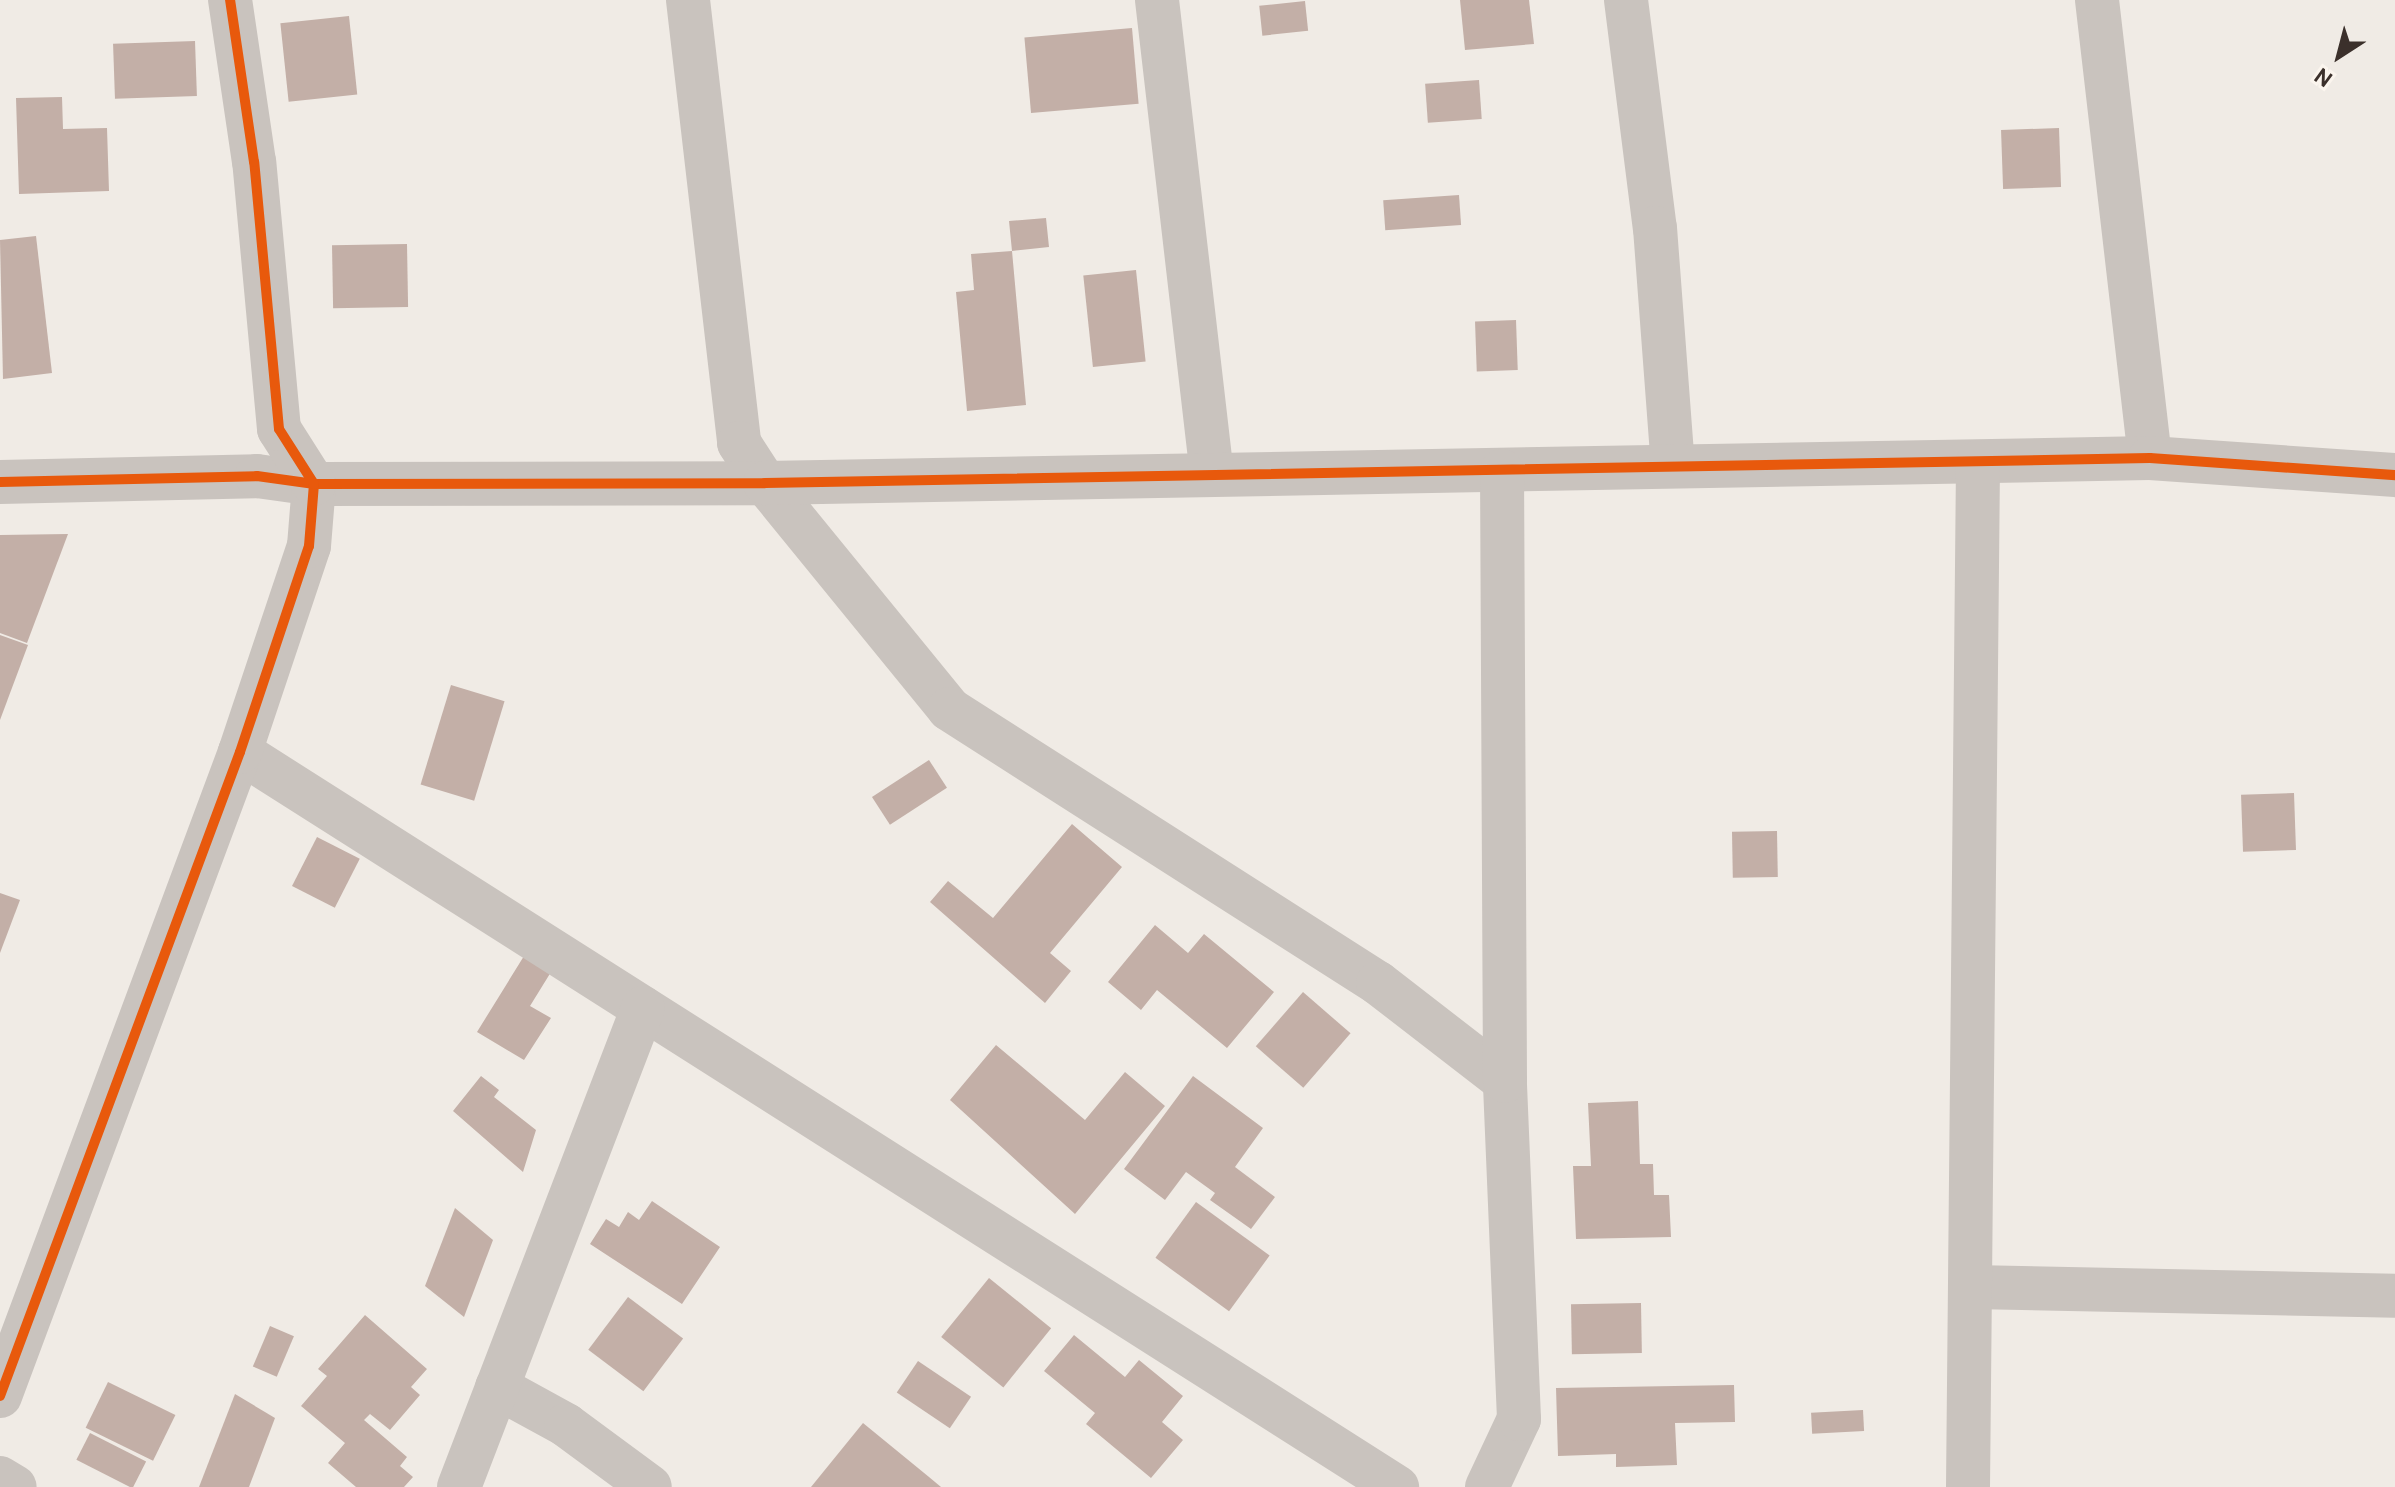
<!DOCTYPE html>
<html>
<head>
<meta charset="utf-8">
<style>
  body { margin:0 }
  #map { position:relative; width:2395px; height:1487px; overflow:hidden; background:#f0ebe5; font-family:Overpass,sans-serif }
  div>[style] { position:absolute }
  .building>* { inset:0; background:#c3afa7; transform-origin:0 0 }
  .minor>* { height:44px; margin:-22px; padding:0 22px; transform-origin:22px; border-radius:22px; background:#c9c3be }
  .cycleway>* { height:10px; margin:-5px; padding:0 5px; transform-origin:5px; border-radius:5px; background:#e8590c }
  span { translate:-50% -50%; white-space:nowrap; text-align:center; line-height:1.15; -webkit-text-stroke:7px #fbf5ee; paint-order:stroke }
  .north { position:absolute; left:2299px; top:16px; width:80px; height:80px; -webkit-text-stroke:6px #fbf5ee; paint-order:stroke; rotate:216deg; font-size:22px; font-weight:700; line-height:32px; text-align:center; color:#3b302b }
  .north::after { content:''; display:block; margin:auto; width:28px; height:36px; background:#3b302b; clip-path:polygon(50% 0,100% 100%,50% 72%,0 100%) }
</style>
</head>
<body>
<div id="map">
  <div class="building">
    <i style="clip-path:polygon(1460px 0,1529px 0,1534px 44px,1465px 50px)"></i>
    <i style="left:1305px;top:1px;width:30px;height:46px;rotate:84deg"></i>
    <i style="left:349px;top:16px;width:79px;height:69px;rotate:84deg"></i>
    <i style="left:1132px;top:28px;width:76px;height:108px;rotate:85deg"></i>
    <i style="left:195px;top:41px;width:55px;height:82px;rotate:88deg"></i>
    <i style="left:1479px;top:80px;width:39px;height:54px;rotate:86deg"></i>
    <i style="clip-path:polygon(62px 97px,63px 129px,107px 128px,109px 191px,19px 194px,16px 98px)"></i>
    <i style="left:2059px;top:128px;width:59px;height:58px;rotate:88deg"></i>
    <i style="left:1459px;top:195px;width:30px;height:76px;rotate:86deg"></i>
    <i style="clip-path:polygon(1046px 218px,1049px 247px,1012px 251px,1026px 405px,967px 411px,956px 292px,974px 290px,971px 254px,1012px 251px,1009px 221px)"></i>
    <i style="clip-path:polygon(36px 236px,52px 373px,3px 379px,0 240px)"></i>
    <i style="left:407px;top:244px;width:63px;height:75px;rotate:89deg"></i>
    <i style="left:1136px;top:270px;width:92px;height:53px;rotate:84deg"></i>
    <i style="left:1516px;top:320px;width:50px;height:41px;rotate:88deg"></i>
    <i style="clip-path:polygon(68px 534px,27px 643px,0 633px,0 535px)"></i>
    <i style="clip-path:polygon(0 635px,28px 645px,0 720px)"></i>
    <i style="left:451px;top:685px;width:56px;height:104px;rotate:17deg"></i>
    <i style="left:929px;top:760px;width:33px;height:68px;rotate:57deg"></i>
    <i style="left:2294px;top:793px;width:57px;height:53px;rotate:88deg"></i>
    <i style="clip-path:polygon(1072px 824px,1122px 867px,1050px 953px,1071px 971px,1045px 1003px,930px 902px,948px 881px,993px 918px)"></i>
    <i style="left:1777px;top:831px;width:46px;height:45px;rotate:89deg"></i>
    <i style="left:317px;top:837px;width:48px;height:55px;rotate:27deg"></i>
    <i style="clip-path:polygon(0 893px,20px 900px,0 953px)"></i>
    <i style="clip-path:polygon(1155px 925px,1188px 953px,1204px 934px,1274px 992px,1227px 1048px,1157px 990px,1141px 1010px,1108px 982px)"></i>
    <i style="clip-path:polygon(524px 956px,551px 972px,530px 1006px,551px 1018px,524px 1060px,477px 1032px)"></i>
    <i style="left:1303px;top:992px;width:63px;height:72px;rotate:41deg"></i>
    <i style="clip-path:polygon(996px 1045px,1085px 1120px,1125px 1072px,1165px 1106px,1075px 1214px,950px 1100px)"></i>
    <i style="clip-path:polygon(481px 1076px,499px 1090px,494px 1097px,536px 1130px,523px 1172px,453px 1111px)"></i>
    <i style="clip-path:polygon(1193px 1076px,1263px 1128px,1235px 1167px,1275px 1197px,1251px 1229px,1210px 1200px,1215px 1193px,1186px 1172px,1165px 1200px,1124px 1169px)"></i>
    <i style="clip-path:polygon(1638px 1101px,1640px 1164px,1653px 1164px,1654px 1195px,1669px 1195px,1671px 1237px,1576px 1239px,1573px 1166px,1591px 1166px,1588px 1103px)"></i>
    <i style="clip-path:polygon(652px 1201px,720px 1247px,682px 1304px,590px 1244px,606px 1219px,619px 1227px,628px 1212px,639px 1220px)"></i>
    <i style="left:1196px;top:1202px;width:91px;height:69px;rotate:36deg"></i>
    <i style="clip-path:polygon(455px 1208px,493px 1240px,464px 1317px,425px 1286px)"></i>
    <i style="left:989px;top:1278px;width:80px;height:76px;rotate:39deg"></i>
    <i style="left:628px;top:1297px;width:69px;height:66px;rotate:37deg"></i>
    <i style="left:1641px;top:1303px;width:50px;height:70px;rotate:89deg"></i>
    <i style="clip-path:polygon(365px 1315px,427px 1369px,411px 1387px,420px 1395px,390px 1430px,370px 1414px,364px 1420px,407px 1457px,400px 1466px,413px 1477px,404px 1487px,356px 1487px,328px 1463px,345px 1443px,301px 1406px,327px 1376px,318px 1369px)"></i>
    <i style="left:270px;top:1326px;width:26px;height:44px;rotate:23deg"></i>
    <i style="clip-path:polygon(1074px 1335px,1125px 1377px,1139px 1360px,1183px 1396px,1162px 1422px,1183px 1440px,1151px 1478px,1086px 1424px,1095px 1413px,1044px 1371px)"></i>
    <i style="left:918px;top:1361px;width:64px;height:38px;rotate:34deg"></i>
    <i style="left:108px;top:1382px;width:75px;height:51px;rotate:26deg"></i>
    <i style="clip-path:polygon(1734px 1385px,1735px 1422px,1675px 1423px,1677px 1465px,1616px 1467px,1616px 1454px,1558px 1456px,1556px 1388px)"></i>
    <i style="clip-path:polygon(235px 1394px,275px 1418px,249px 1487px,199px 1487px)"></i>
    <i style="left:1863px;top:1410px;width:21px;height:52px;rotate:87deg"></i>
    <i style="clip-path:polygon(863px 1423px,929px 1477px,941px 1487px,811px 1487px)"></i>
    <i style="left:90px;top:1433px;width:63px;height:30px;rotate:27deg"></i>
  </div>
  <div class="minor">
    <i style="left:688px;top:0;width:446px;rotate:83.4deg"></i>
    <i style="left:739px;top:443px;width:48px;rotate:57deg"></i>
    <i style="left:765px;top:483px;width:291px;rotate:50.8deg"></i>
    <i style="left:949px;top:709px;width:509px;rotate:32.57deg"></i>
    <i style="left:1378px;top:983px;width:160px;rotate:37.7deg"></i>
    <i style="left:1157px;top:0;width:477px;rotate:83.4deg"></i>
    <i style="left:1626px;top:0;width:230px;rotate:82.8deg"></i>
    <i style="left:1655px;top:228px;width:238px;rotate:85.7deg"></i>
    <i style="left:2097px;top:0;width:461px;rotate:83.4deg"></i>
    <i style="left:0;top:482px;width:257px;rotate:-1.3deg"></i>
    <i style="left:257px;top:476px;width:58px;rotate:8deg"></i>
    <i style="left:314px;top:484px;width:451px;rotate:-0.1deg"></i>
    <i style="left:765px;top:483px;width:1385px;rotate:-1.03deg"></i>
    <i style="left:2150px;top:458px;width:246px;rotate:4deg"></i>
    <i style="left:240px;top:752px;width:1371px;rotate:32.43deg"></i>
    <i style="left:1972px;top:1287px;width:423px;rotate:1.2deg"></i>
    <i style="left:497px;top:1387px;width:79px;rotate:28.8deg"></i>
    <i style="left:566px;top:1425px;width:104px;rotate:36.4deg"></i>
    <i style="left:0;top:1396px;width:687px;rotate:-69.56deg"></i>
    <i style="left:240px;top:752px;width:217px;rotate:-71.5deg"></i>
    <i style="left:309px;top:546px;width:62px;rotate:-85.4deg"></i>
    <i style="left:314px;top:484px;width:65px;rotate:-122.5deg"></i>
    <i style="left:279px;top:429px;width:268px;rotate:-95.3deg"></i>
    <i style="left:254px;top:162px;width:164px;rotate:-98.4deg"></i>
    <i style="left:0;top:1478px;width:17px;rotate:31deg"></i>
    <i style="left:459px;top:1487px;width:513px;rotate:-68.99deg"></i>
    <i style="left:1487px;top:1487px;width:75px;rotate:-64.8deg"></i>
    <i style="left:1519px;top:1419px;width:338px;rotate:-92.4deg"></i>
    <i style="left:1505px;top:1081px;width:610px;rotate:-90.28deg"></i>
    <i style="left:1968px;top:1487px;width:1025px;rotate:-89.44deg"></i>
  </div>
  <div class="cycleway">
    <i style="left:0;top:482px;width:257px;rotate:-1.3deg"></i>
    <i style="left:257px;top:476px;width:58px;rotate:8deg"></i>
    <i style="left:314px;top:484px;width:451px;rotate:-0.1deg"></i>
    <i style="left:765px;top:483px;width:1385px;rotate:-1.03deg"></i>
    <i style="left:2150px;top:458px;width:246px;rotate:4deg"></i>
    <i style="left:0;top:1396px;width:687px;rotate:-69.56deg"></i>
    <i style="left:240px;top:752px;width:217px;rotate:-71.5deg"></i>
    <i style="left:309px;top:546px;width:62px;rotate:-85.4deg"></i>
    <i style="left:314px;top:484px;width:65px;rotate:-122.5deg"></i>
    <i style="left:279px;top:429px;width:268px;rotate:-95.3deg"></i>
    <i style="left:254px;top:162px;width:164px;rotate:-98.4deg"></i>
  </div>
  <div class="north">N</div>
</div>
</body>
</html>
